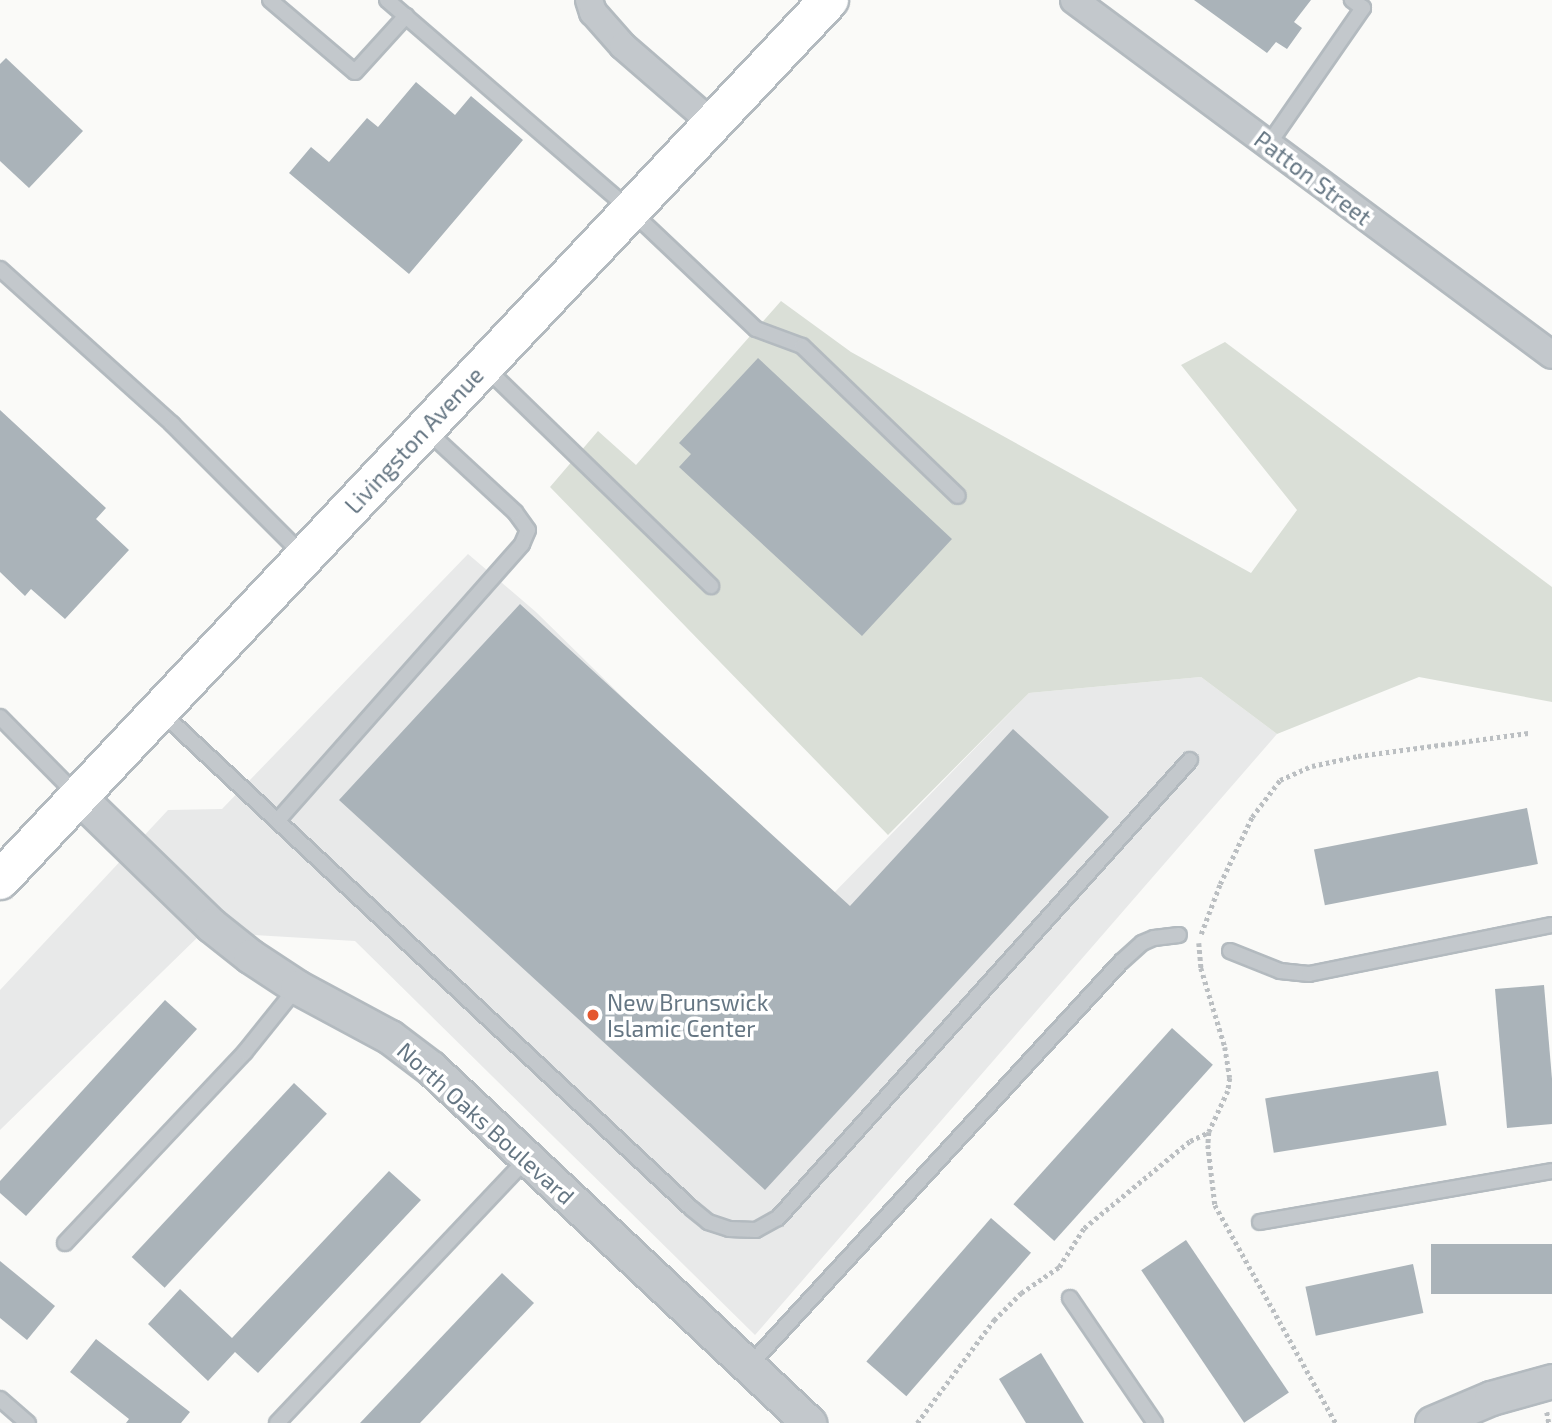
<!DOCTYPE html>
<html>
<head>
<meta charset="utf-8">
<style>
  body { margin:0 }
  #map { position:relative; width:1552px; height:1423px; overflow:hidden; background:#fafaf8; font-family:"Exo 2",sans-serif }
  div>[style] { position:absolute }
  .built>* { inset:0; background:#e8e9e9 }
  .green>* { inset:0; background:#dadfd7 }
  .building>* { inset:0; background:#aab3b9; transform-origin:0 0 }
  .path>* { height:4.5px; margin-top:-2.25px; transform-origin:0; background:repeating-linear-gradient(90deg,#bbbfc2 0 3.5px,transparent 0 7px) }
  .roads { filter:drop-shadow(2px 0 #b3babf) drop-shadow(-2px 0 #b3babf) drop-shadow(0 2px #b3babf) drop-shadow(0 -2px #b3babf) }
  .service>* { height:14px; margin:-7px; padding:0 7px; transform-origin:7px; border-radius:7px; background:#c3c8cc }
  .minor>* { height:26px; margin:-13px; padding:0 13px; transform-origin:13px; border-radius:13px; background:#c3c8cc }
  .tertiary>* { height:33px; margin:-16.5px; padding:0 16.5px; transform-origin:16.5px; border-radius:16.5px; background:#c3c8cc }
  .secondary>* { height:38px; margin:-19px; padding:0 19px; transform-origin:19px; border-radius:19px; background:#fff }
  .dots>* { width:19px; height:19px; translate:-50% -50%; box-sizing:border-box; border:4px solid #fff; border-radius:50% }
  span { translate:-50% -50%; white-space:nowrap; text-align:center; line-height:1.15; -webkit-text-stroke:7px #fff; paint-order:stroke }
  .street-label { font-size:23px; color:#657683 }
  .poi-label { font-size:23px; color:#657683 }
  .left { translate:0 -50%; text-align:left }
</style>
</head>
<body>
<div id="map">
  <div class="built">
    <i style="clip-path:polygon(468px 554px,536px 612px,828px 899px,1029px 693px,1201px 677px,1277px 734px,755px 1335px,355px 941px,203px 932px,0 1130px,0 990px,168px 810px,222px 809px)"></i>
  </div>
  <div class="green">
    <i style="clip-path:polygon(781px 301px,851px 352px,1251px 573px,1297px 510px,1181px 365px,1225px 342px,1552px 587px,1552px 702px,1419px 677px,1277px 734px,1201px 677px,1029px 693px,888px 835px,550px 487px,598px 431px,636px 465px)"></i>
  </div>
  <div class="building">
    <i style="clip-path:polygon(1194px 0,1311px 0,1294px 22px,1302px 28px,1287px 49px,1276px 42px,1267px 53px)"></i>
    <i style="clip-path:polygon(6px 58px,83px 131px,29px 188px,0 161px,0 64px)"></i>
    <i style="clip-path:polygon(416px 82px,455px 115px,471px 96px,523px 140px,409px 274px,289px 173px,311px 147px,329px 162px,367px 118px,378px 127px)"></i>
    <i style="clip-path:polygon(758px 358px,952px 539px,862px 636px,679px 467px,691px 454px,679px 443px)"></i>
    <i style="clip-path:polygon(0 410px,106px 508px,96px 519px,129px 550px,65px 619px,31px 589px,25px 596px,0 572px)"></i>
    <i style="clip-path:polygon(520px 604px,850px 906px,1013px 729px,1109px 817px,765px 1190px,339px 800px)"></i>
    <i style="left:1527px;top:808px;width:57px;height:217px;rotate:79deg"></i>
    <i style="clip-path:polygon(1544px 985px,1552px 1079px,1552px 1124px,1507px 1128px,1495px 989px)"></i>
    <i style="clip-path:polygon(165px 1000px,197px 1029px,26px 1216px,0 1193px,0 1181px)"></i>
    <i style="left:1172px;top:1028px;width:55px;height:237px;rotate:42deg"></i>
    <i style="left:1438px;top:1071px;width:55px;height:175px;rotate:81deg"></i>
    <i style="left:294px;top:1083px;width:45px;height:238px;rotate:43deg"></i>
    <i style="clip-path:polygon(389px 1171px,421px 1200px,258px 1373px,235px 1352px,208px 1381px,148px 1324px,180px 1289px,232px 1338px)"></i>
    <i style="left:991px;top:1218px;width:53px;height:190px;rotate:41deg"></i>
    <i style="left:1186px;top:1240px;width:184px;height:54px;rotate:56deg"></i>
    <i style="left:1552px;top:1244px;width:50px;height:121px;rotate:90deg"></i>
    <i style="clip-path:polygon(0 1261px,55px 1306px,27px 1340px,0 1318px)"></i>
    <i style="left:1413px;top:1264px;width:50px;height:110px;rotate:78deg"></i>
    <i style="clip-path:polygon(502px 1273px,534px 1303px,420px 1423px,360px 1423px)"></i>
    <i style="clip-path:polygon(96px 1339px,190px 1412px,181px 1423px,126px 1423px,129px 1419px,70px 1372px)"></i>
    <i style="clip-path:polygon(1041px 1353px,1084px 1423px,1026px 1423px,999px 1379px)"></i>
  </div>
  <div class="path">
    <i style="left:1201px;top:934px;width:53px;rotate:-69.2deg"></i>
    <i style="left:1220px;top:884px;width:74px;rotate:-64.5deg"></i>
    <i style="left:1252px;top:817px;width:46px;rotate:-52.9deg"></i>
    <i style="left:1280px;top:780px;width:35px;rotate:-24deg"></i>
    <i style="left:1312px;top:766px;width:47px;rotate:-12.3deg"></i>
    <i style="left:1358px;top:756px;width:172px;rotate:-7.7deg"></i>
    <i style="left:1199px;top:943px;width:25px;rotate:85deg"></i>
    <i style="left:1201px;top:968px;width:83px;rotate:73.1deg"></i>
    <i style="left:1225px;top:1047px;width:31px;rotate:81deg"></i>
    <i style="left:1230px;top:1078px;width:13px;rotate:99deg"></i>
    <i style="left:1228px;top:1091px;width:45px;rotate:114.9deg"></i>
    <i style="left:1209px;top:1132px;width:13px;rotate:94deg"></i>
    <i style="left:1208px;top:1145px;width:60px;rotate:83.3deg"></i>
    <i style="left:1215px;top:1205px;width:249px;rotate:61deg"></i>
    <i style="left:1547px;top:1412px;width:11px;rotate:80deg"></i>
    <i style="left:917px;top:1423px;width:129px;rotate:-53.2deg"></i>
    <i style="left:994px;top:1320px;width:38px;rotate:-45deg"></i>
    <i style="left:1021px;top:1293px;width:46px;rotate:-34.4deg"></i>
    <i style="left:1059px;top:1267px;width:46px;rotate:-57.3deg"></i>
    <i style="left:1084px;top:1228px;width:137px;rotate:-39.4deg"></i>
    <i style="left:1190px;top:1141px;width:21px;rotate:-25deg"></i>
  </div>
  <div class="roads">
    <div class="service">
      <i style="left:270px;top:0;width:111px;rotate:40.3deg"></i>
      <i style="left:355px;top:72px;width:76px;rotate:-47.7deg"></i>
      <i style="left:387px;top:0;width:321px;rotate:40.8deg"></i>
      <i style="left:630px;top:210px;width:173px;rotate:43.4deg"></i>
      <i style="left:756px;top:329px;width:49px;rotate:20.3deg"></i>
      <i style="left:802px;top:346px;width:216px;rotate:43.9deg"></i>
      <i style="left:1268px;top:145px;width:167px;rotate:-55.3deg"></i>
      <i style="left:1363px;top:8px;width:14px;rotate:-144deg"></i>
      <i style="left:0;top:269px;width:232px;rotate:42deg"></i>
      <i style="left:172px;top:424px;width:185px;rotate:45deg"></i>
      <i style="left:485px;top:367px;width:315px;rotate:44.1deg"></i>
      <i style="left:161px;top:712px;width:726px;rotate:43.1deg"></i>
      <i style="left:691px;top:1208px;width:22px;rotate:39deg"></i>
      <i style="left:708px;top:1222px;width:22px;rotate:18deg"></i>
      <i style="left:729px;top:1229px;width:27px;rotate:2deg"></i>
      <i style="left:756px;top:1230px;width:25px;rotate:-29deg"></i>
      <i style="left:778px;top:1218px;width:616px;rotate:-48.03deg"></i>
      <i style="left:0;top:717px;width:111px;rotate:45.4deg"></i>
      <i style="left:279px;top:819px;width:367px;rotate:-48.5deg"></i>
      <i style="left:522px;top:544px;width:15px;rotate:-67deg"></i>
      <i style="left:528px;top:530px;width:22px;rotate:-126deg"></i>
      <i style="left:515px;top:512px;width:121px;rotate:-137.3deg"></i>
      <i style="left:1230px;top:951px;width:54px;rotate:21.8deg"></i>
      <i style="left:1280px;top:971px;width:29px;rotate:6deg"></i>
      <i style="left:1309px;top:974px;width:248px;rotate:-11.4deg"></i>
      <i style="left:1260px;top:1222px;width:296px;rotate:-9.9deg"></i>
      <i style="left:65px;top:1243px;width:262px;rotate:-46.7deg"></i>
      <i style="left:245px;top:1052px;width:83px;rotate:-51.3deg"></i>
      <i style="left:1070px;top:1298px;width:151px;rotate:55.8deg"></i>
      <i style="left:748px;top:1367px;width:551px;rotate:-47.36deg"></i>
      <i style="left:1121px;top:962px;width:28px;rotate:-42deg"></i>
      <i style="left:1142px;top:943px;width:13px;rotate:-23deg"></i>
      <i style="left:1154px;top:938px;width:25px;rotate:-7deg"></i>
      <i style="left:0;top:1399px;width:37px;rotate:41deg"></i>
      <i style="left:277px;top:1423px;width:364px;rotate:-46.6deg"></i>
    </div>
    <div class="minor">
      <i style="left:589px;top:0;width:13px;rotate:72deg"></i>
      <i style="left:593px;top:12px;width:45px;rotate:48.6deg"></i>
      <i style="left:623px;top:46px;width:118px;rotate:40.9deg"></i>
      <i style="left:1074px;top:0;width:595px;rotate:36.6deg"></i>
    </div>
    <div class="tertiary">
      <i style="left:79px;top:797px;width:184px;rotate:44.1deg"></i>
      <i style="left:211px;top:925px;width:50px;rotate:38.5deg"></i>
      <i style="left:250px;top:956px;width:56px;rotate:33.4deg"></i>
      <i style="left:297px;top:987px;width:106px;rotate:28.3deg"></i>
      <i style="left:390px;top:1037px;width:51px;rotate:37.1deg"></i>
      <i style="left:431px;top:1068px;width:519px;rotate:43.2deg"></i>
      <i style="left:1432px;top:1423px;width:64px;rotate:-23deg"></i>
      <i style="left:1491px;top:1398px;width:63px;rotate:-15.6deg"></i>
    </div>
    <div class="secondary">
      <i style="left:0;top:880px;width:1209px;rotate:-46.71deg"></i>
    </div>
  </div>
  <div class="dots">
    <i style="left:593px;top:1015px;background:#e4572e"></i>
  </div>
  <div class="street-label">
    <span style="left:1313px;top:178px;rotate:37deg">Patton Street</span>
    <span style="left:414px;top:440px;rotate:-47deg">Livingston Avenue</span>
    <span style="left:486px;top:1123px;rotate:42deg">North Oaks Boulevard</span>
  </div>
  <div class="poi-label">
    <span class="left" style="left:607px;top:1015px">New Brunswick<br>Islamic Center</span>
  </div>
</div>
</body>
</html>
